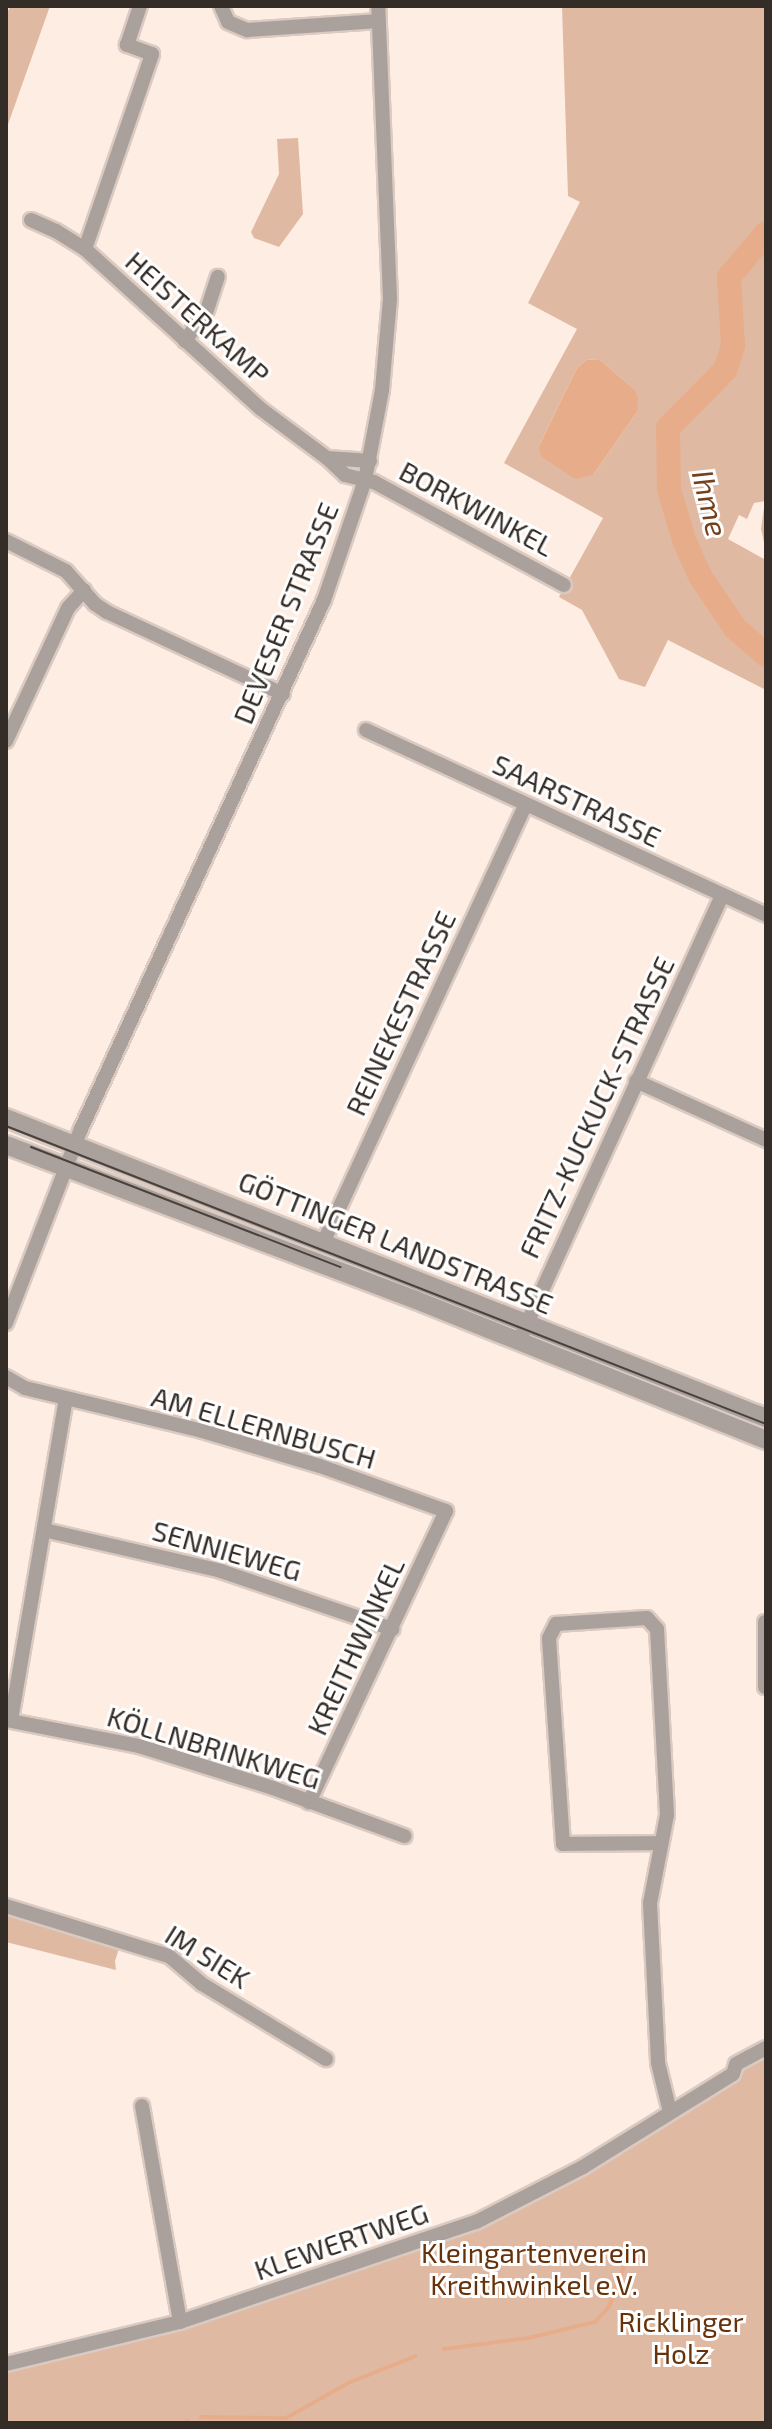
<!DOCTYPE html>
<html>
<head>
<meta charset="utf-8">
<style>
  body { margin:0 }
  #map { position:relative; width:772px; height:2429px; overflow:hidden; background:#feede3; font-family:"Exo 2",sans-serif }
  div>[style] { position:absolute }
  .green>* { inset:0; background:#e0b9a3 }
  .water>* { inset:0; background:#e7ad8a }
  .stream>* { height:4px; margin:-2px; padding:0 2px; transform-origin:2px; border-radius:2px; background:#e7ad8a }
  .river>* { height:24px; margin:-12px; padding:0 12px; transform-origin:12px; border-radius:12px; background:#e7ad8a }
  .roads { filter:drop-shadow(2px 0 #dacac1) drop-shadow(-2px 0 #dacac1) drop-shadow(0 2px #dacac1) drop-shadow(0 -2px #dacac1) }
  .minor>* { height:14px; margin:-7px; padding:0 7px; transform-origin:7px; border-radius:7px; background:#aaa19c }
  .tertiary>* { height:18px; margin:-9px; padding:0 9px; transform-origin:9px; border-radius:9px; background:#aaa19c }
  .tram>* { height:2px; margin:-1px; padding:0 1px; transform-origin:1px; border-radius:1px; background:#4a413c }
  span { translate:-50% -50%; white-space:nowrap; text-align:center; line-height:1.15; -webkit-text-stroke:6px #fefefe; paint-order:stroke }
  .street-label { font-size:28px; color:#342c27 }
  .park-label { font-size:28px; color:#67320a }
  .water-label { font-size:30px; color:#753f1a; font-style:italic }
  .frame { position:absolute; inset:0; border:8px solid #342c27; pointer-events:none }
</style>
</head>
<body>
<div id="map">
  <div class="green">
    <i style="clip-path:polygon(10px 6px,50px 6px,6px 130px,6px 16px)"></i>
    <i style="clip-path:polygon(evenodd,562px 6px,766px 6px,766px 551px,761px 529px,765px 501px,754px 503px,747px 519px,739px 515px,728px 539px,766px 560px,766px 651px,738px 626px,703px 575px,688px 540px,683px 547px,697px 579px,732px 631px,766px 660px,766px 690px,668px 640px,645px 687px,619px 679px,582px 610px,559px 597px,603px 518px,504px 463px,577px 329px,528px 303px,580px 202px,568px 196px,562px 6px,599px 359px,634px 389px,637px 412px,593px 475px,559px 467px,538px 448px,577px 368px,586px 360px,599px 359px)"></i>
    <i style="clip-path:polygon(298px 138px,303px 214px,279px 247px,254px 238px,251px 232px,279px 174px,277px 139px)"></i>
    <i style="clip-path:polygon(6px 1906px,122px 1939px,115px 1961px,116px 1970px,6px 1942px)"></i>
    <i style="clip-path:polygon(766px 2056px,766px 2423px,6px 2423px,6px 2372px,405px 2254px,513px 2210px)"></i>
  </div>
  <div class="water">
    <i style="clip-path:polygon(599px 359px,634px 389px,638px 397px,637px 412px,593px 475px,575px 479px,542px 457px,538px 448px,577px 368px,586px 360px)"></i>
  </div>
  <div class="stream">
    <i style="left:444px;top:2349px;width:85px;rotate:-7.5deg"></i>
    <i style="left:528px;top:2338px;width:69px;rotate:-13.4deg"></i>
    <i style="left:595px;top:2322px;width:21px;rotate:-47deg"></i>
    <i style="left:609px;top:2307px;width:49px;rotate:-69.7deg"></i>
    <i style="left:201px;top:2417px;width:85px;rotate:0.7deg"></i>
    <i style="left:286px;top:2418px;width:71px;rotate:-29.4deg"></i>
    <i style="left:348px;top:2383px;width:73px;rotate:-21.7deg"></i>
    <i style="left:184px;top:2423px;width:4px;rotate:-27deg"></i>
  </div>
  <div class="river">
    <i style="left:766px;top:233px;width:57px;rotate:130.1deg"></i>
    <i style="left:729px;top:277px;width:69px;rotate:86.7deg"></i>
    <i style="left:733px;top:346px;width:25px;rotate:108deg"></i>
    <i style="left:725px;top:370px;width:81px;rotate:134.5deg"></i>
    <i style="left:668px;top:428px;width:61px;rotate:89.1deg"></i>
    <i style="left:669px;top:489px;width:53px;rotate:73.6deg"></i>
    <i style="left:684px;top:540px;width:39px;rotate:66deg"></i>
    <i style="left:700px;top:576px;width:63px;rotate:56.1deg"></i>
    <i style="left:735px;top:628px;width:41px;rotate:41.1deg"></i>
  </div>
  <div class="roads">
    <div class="minor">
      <i style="left:221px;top:6px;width:17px;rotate:66deg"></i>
      <i style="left:228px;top:22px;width:21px;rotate:23deg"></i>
      <i style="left:247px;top:30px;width:132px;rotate:-3.9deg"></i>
      <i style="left:31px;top:220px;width:27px;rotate:24deg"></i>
      <i style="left:56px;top:231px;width:34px;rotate:32deg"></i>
      <i style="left:85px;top:249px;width:238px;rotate:42.3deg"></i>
      <i style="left:261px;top:409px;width:82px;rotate:36.6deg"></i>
      <i style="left:85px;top:249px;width:206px;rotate:-71deg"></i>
      <i style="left:152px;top:54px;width:27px;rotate:-160deg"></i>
      <i style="left:127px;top:45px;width:41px;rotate:-71.6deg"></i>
      <i style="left:185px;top:341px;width:38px;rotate:-55deg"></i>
      <i style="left:207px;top:310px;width:35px;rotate:-72deg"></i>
      <i style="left:370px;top:461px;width:43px;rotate:-176deg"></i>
      <i style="left:327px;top:458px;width:25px;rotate:43deg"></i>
      <i style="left:345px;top:475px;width:30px;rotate:14deg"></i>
      <i style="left:374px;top:482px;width:216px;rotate:28.5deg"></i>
      <i style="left:6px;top:541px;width:67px;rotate:26.6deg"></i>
      <i style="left:66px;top:571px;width:44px;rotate:48.7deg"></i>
      <i style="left:95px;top:604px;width:14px;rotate:34deg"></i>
      <i style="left:107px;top:612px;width:194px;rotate:25deg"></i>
      <i style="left:366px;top:730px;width:441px;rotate:24.8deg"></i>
      <i style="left:6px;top:741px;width:147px;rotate:-65deg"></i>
      <i style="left:68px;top:608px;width:24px;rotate:-48deg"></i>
      <i style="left:636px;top:1081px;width:143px;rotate:24.4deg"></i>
      <i style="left:323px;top:1243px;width:481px;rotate:-65.2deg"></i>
      <i style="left:6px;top:1323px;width:208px;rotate:-68.9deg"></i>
      <i style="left:81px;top:1129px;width:582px;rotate:-65.33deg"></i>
      <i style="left:324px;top:600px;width:127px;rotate:-71.1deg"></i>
      <i style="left:365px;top:480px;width:92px;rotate:-79.3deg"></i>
      <i style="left:382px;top:390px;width:91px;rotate:-85deg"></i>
      <i style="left:390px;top:299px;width:293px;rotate:-92.3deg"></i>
      <i style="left:519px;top:1341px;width:490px;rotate:-65.5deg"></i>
      <i style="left:6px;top:1377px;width:22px;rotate:30deg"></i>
      <i style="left:25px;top:1388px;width:179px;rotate:13.6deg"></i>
      <i style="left:199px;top:1430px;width:126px;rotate:16.6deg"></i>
      <i style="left:320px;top:1466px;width:134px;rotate:19.7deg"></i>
      <i style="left:446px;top:1511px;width:322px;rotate:115.2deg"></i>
      <i style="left:44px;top:1530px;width:182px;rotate:13deg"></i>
      <i style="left:221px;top:1571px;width:181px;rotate:18.7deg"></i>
      <i style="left:765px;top:1622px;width:65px;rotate:90deg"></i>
      <i style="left:6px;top:1720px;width:136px;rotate:11.1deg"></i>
      <i style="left:139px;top:1746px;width:140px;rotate:17.4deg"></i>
      <i style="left:273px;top:1788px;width:140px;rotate:20.1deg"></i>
      <i style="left:11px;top:1720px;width:326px;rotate:-80.3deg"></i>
      <i style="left:660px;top:1843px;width:97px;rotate:179.4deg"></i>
      <i style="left:563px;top:1844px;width:206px;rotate:-93.9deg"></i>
      <i style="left:549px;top:1638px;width:16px;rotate:-63deg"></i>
      <i style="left:556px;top:1624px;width:91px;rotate:-3.8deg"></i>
      <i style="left:647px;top:1618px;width:15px;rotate:48deg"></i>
      <i style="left:657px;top:1629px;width:186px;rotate:86.9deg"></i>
      <i style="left:667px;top:1815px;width:90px;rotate:100.9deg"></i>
      <i style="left:650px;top:1903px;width:160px;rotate:87.1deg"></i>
      <i style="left:658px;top:2063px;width:50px;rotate:76.2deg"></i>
      <i style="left:6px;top:1906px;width:170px;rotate:17.1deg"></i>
      <i style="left:169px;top:1956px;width:43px;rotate:40.3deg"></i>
      <i style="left:202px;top:1984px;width:145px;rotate:31.2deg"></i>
      <i style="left:142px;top:2106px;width:219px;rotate:80deg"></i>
      <i style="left:6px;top:2364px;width:179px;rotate:-13.6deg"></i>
      <i style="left:180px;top:2322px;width:312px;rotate:-18.7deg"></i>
      <i style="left:476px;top:2222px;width:120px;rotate:-27.2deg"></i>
      <i style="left:583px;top:2167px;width:176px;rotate:-31.8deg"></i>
      <i style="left:733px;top:2074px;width:10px;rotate:-73deg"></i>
      <i style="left:736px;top:2064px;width:34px;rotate:-28deg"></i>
    </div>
    <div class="tertiary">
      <i style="left:6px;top:1118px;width:817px;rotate:21.54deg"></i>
      <i style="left:6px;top:1145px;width:438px;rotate:20.7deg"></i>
      <i style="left:416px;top:1300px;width:377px;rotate:21.8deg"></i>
    </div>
  </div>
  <div class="tram">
    <i style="left:6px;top:1126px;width:816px;rotate:21.41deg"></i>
    <i style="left:31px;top:1147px;width:332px;rotate:21.2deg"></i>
  </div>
  <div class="street-label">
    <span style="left:198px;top:317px;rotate:42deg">HEISTERKAMP</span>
    <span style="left:477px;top:508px;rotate:28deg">BORKWINKEL</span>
    <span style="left:285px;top:613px;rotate:-68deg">DEVESER STRASSE</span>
    <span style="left:577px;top:800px;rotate:25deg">SAARSTRASSE</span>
    <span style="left:400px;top:1013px;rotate:-65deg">REINEKESTRASSE</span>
    <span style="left:596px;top:1107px;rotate:-65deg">FRITZ-KUCKUCK-STRASSE</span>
    <span style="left:396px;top:1242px;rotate:22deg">GÖTTINGER LANDSTRASSE</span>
    <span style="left:264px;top:1427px;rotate:16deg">AM ELLERNBUSCH</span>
    <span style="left:227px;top:1550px;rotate:16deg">SENNIEWEG</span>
    <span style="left:355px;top:1646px;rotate:-65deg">KREITHWINKEL</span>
    <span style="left:214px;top:1747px;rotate:17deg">KÖLLNBRINKWEG</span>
    <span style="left:208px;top:1956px;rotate:32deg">IM SIEK</span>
    <span style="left:341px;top:2241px;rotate:-19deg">KLEWERTWEG</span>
  </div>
  <div class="park-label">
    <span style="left:534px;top:2268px">Kleingartenverein<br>Kreithwinkel e.V.</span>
    <span style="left:681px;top:2337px">Ricklinger<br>Holz</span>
  </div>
  <div class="water-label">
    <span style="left:711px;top:503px;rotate:76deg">Ihme</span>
  </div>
  <div class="frame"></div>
</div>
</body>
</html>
